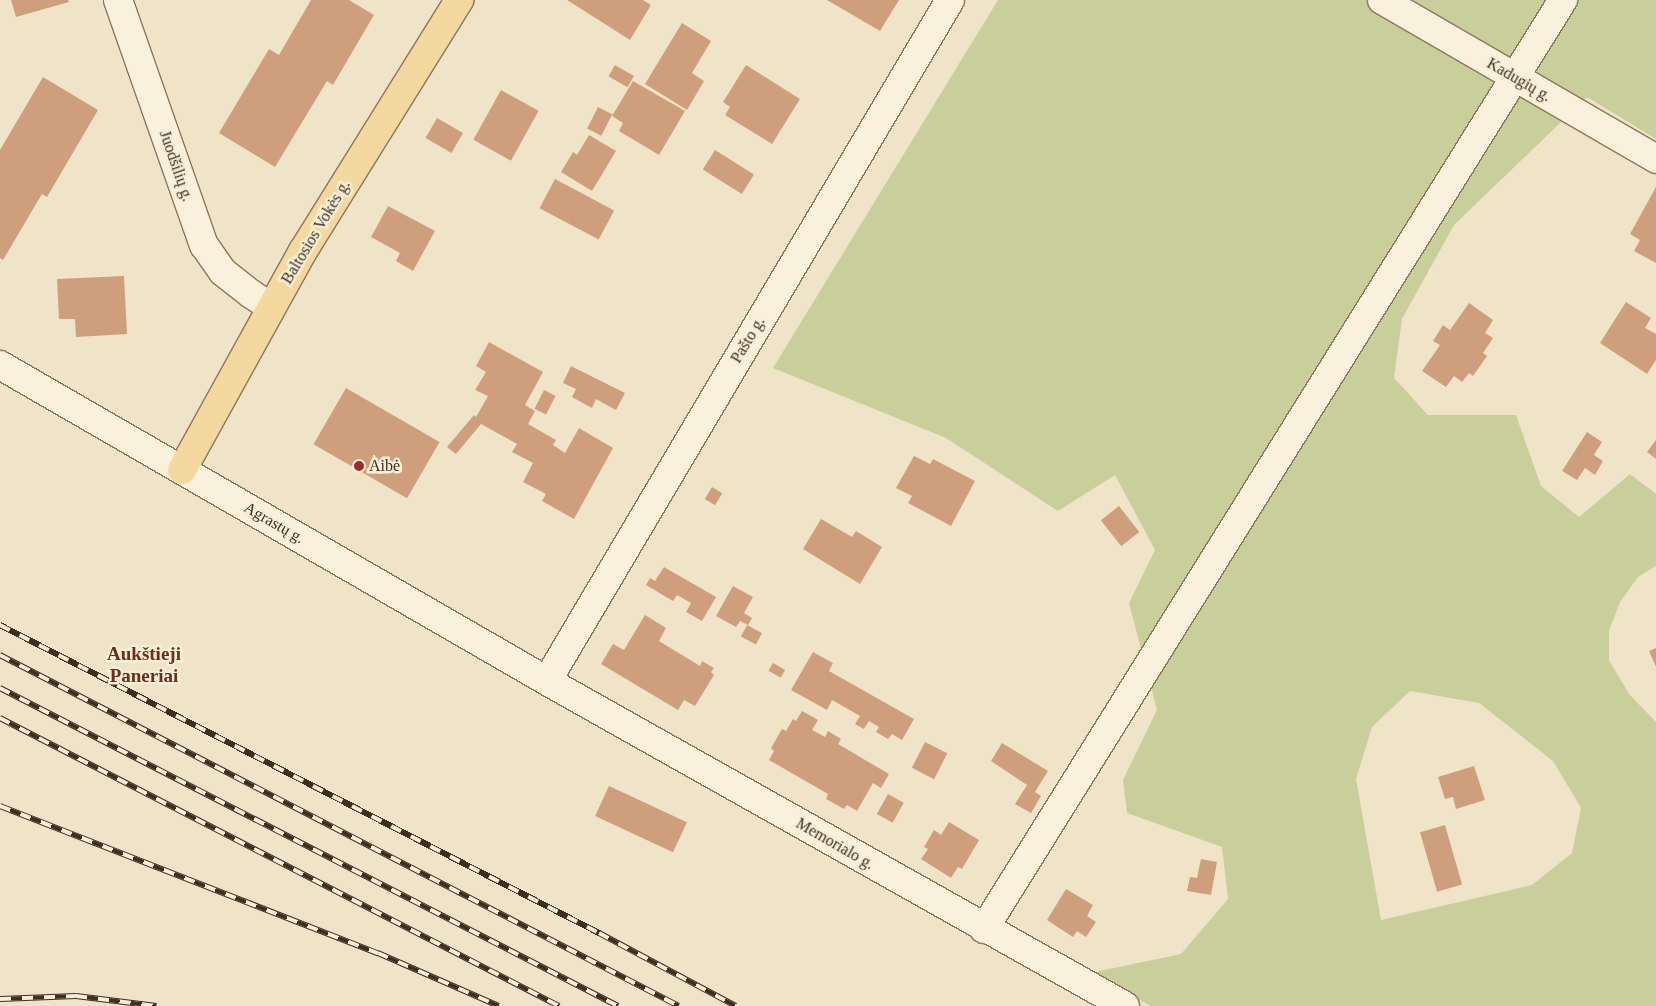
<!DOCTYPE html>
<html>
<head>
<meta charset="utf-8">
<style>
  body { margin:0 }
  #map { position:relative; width:1656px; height:1006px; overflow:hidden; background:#f0e4c8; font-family:Georgia,serif }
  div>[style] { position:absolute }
  .green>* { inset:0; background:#c9cf9b }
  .building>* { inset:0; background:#cf9f7d; transform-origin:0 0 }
  .roads { filter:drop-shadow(1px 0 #8d765c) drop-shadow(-1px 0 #8d765c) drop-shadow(0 1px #8d765c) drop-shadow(0 -1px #8d765c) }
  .minor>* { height:28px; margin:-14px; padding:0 14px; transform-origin:14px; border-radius:14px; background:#faf1dc }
  .major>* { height:28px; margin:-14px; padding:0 14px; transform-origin:14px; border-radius:14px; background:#f3d9a0 }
  .rail>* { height:5.5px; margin-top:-2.75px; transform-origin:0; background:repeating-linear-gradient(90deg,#f7eed8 0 11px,#3d2e20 0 22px); box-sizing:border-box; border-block:1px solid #3d2e20 }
  .dots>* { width:14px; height:14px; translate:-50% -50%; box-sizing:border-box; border:2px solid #f7eed8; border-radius:50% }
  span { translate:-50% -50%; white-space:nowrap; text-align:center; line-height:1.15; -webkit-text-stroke:5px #f7eed8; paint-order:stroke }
  .street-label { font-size:16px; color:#3d2e20 }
  .poi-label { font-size:16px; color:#3d2e20 }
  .left { translate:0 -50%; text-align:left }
  .quarter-label { font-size:19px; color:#6b2e1e; font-weight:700 }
</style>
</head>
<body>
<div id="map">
  <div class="green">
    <i style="clip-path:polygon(evenodd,998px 0,1656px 0,1656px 139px,1587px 97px,1454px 225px,1402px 319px,1394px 378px,1428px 415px,1516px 415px,1541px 486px,1579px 517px,1630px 474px,1656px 494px,1656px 566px,1638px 577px,1620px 602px,1609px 631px,1609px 660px,1629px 694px,1656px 722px,1656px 1006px,1151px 1006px,1090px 973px,1181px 954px,1228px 899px,1222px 847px,1127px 813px,1123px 780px,1157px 710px,1129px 603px,1155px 550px,1115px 475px,1058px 511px,946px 438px,773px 368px,998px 0,1410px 691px,1479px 703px,1553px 761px,1581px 808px,1572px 853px,1532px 885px,1381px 920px,1356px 779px,1372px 727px,1410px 691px)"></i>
  </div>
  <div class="building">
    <i style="clip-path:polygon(11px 0,68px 0,69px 2px,16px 17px)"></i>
    <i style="clip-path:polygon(311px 0,349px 0,374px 15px,333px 85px,327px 81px,275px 167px,219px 133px,269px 49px,279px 55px)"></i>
    <i style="clip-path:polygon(567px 0,643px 0,651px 5px,630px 40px)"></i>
    <i style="clip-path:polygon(827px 0,899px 0,880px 31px)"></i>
    <i style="clip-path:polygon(682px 23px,711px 41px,692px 73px,704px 81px,687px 110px,645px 84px)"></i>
    <i style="left:615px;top:65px;width:22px;height:13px;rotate:30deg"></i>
    <i style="clip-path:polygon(746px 65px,800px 99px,772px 144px,725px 115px,730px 107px,723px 102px)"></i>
    <i style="clip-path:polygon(43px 77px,98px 110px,47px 197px,42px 194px,3px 260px,0 258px,0 150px)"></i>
    <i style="clip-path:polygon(633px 81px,685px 111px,659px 155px,619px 131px,623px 123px,612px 116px)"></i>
    <i style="left:501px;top:90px;width:43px;height:57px;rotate:29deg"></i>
    <i style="left:598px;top:107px;width:16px;height:24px;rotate:27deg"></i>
    <i style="left:437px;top:118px;width:30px;height:23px;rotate:30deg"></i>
    <i style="clip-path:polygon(589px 135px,616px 151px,592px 191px,561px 172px,573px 152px,577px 155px)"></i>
    <i style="left:715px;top:150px;width:46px;height:23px;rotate:32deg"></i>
    <i style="left:555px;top:179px;width:67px;height:33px;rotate:28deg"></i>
    <i style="clip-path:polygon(1656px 187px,1656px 263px,1634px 251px,1640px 240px,1630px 234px)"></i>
    <i style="clip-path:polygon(388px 206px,435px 231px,413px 271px,396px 261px,400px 253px,371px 237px)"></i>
    <i style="clip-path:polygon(124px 276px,127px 334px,76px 337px,75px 319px,59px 319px,57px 279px)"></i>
    <i style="clip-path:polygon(1626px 302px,1651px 318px,1645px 328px,1656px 334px,1656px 360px,1647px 374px,1600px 343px)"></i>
    <i style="clip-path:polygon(1469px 303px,1493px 320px,1485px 333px,1493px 338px,1483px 353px,1487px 356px,1473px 376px,1469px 373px,1462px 382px,1454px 376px,1446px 387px,1422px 371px,1440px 345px,1433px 341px,1443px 325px,1450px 330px)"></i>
    <i style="clip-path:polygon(489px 342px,543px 372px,525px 405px,535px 411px,528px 424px,556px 440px,553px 445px,565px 453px,579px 428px,613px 448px,574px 519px,542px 501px,546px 494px,523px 482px,533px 463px,512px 452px,517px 444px,481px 424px,456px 454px,447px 447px,474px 415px,476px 417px,488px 396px,475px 390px,486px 372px,476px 366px)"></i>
    <i style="clip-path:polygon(571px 366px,625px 393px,616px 410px,596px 399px,592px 408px,572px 397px,576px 389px,563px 383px)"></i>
    <i style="left:346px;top:388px;width:108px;height:65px;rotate:30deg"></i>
    <i style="left:544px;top:390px;width:13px;height:21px;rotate:27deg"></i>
    <i style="clip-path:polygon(1587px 432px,1602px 442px,1594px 455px,1603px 461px,1595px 475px,1585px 468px,1577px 480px,1562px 471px)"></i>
    <i style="clip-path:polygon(1656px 440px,1656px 459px,1647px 452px)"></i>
    <i style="clip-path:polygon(914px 456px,930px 464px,933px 459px,975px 481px,951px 526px,908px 503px,912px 496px,896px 488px)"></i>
    <i style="left:712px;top:487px;width:12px;height:14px;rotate:31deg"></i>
    <i style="left:1119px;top:506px;width:33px;height:23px;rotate:52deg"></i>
    <i style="clip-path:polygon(821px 519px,852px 537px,856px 531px,882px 547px,860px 584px,803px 549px)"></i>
    <i style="clip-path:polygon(664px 567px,716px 597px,702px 621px,686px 612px,691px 603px,677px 595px,673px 601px,646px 585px,650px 578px,655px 581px)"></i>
    <i style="clip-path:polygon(733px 586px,753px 597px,744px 613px,752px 618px,748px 625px,740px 621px,736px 627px,716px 616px)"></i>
    <i style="clip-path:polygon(645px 615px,666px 628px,659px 641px,700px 666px,702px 661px,714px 668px,711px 672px,714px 675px,695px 706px,684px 700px,678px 710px,601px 664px,613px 644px,624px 650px)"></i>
    <i style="left:747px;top:625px;width:17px;height:13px;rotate:28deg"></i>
    <i style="clip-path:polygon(1656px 648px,1656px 667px,1649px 651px)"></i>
    <i style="clip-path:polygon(813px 652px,833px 663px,829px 671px,914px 719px,902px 740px,892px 734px,888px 739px,876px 732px,879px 727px,869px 721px,864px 729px,855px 724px,860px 716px,832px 700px,827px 710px,791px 690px)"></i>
    <i style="left:773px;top:663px;width:14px;height:9px;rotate:30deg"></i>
    <i style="clip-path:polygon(802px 711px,818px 720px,812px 730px,825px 737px,828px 731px,841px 739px,838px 744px,889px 774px,881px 788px,873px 783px,857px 811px,847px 805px,844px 809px,826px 799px,828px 794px,769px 760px,774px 751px,771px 748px,782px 729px,786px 731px,793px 719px,796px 721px)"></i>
    <i style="left:925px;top:742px;width:25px;height:29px;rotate:27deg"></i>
    <i style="clip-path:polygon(1002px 743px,1048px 771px,1035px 792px,1041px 796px,1031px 813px,1015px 804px,1027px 785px,991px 761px)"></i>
    <i style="clip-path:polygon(1474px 766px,1485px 800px,1456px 809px,1453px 797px,1445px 799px,1438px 777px)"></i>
    <i style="left:609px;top:786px;width:86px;height:33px;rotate:25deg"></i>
    <i style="left:888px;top:794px;width:18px;height:23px;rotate:29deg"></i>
    <i style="clip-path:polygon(949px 822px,979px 840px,962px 869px,958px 867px,951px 878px,921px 859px,928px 849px,924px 847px,934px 830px,941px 835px)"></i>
    <i style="left:1445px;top:825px;width:62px;height:26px;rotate:74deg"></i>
    <i style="clip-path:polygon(1201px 859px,1217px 862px,1211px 895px,1187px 891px,1190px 877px,1197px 878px)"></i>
    <i style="clip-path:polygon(1066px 889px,1093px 905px,1087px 916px,1096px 922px,1086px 937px,1077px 931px,1073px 937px,1047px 920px)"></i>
  </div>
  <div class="roads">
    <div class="minor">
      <i style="left:118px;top:0;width:260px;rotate:70.7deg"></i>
      <i style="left:204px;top:245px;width:33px;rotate:55deg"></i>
      <i style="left:223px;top:272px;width:36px;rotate:38deg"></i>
      <i style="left:251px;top:294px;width:24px;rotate:33deg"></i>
      <i style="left:1382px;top:0;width:317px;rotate:30.1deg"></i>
      <i style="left:0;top:365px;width:632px;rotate:30.01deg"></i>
      <i style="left:547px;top:681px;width:663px;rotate:29.35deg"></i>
      <i style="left:547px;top:681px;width:791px;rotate:-59.38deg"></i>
      <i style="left:984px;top:929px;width:1095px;rotate:-58.07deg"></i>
    </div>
    <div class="major">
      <i style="left:182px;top:470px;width:250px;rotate:-61.1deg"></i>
      <i style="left:303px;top:251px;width:296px;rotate:-58.1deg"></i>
    </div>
  </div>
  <div class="rail">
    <i style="left:0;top:625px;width:674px;rotate:27.21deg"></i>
    <i style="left:599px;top:933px;width:155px;rotate:28.1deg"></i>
    <i style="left:0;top:655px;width:764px;rotate:27.34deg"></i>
    <i style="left:0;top:688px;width:695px;rotate:27.23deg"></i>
    <i style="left:0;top:718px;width:629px;rotate:27.26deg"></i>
    <i style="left:0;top:806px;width:406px;rotate:21.3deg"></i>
    <i style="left:378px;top:953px;width:132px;rotate:23.7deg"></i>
    <i style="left:0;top:999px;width:76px;rotate:-2.3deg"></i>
    <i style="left:76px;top:996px;width:81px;rotate:7.1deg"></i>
  </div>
  <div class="dots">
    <i style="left:359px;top:466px;background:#9e2a2b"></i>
  </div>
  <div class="street-label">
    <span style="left:1519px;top:80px;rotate:30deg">Kadugių g.</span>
    <span style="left:176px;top:166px;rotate:71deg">Juodšilių g.</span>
    <span style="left:316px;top:232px;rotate:-59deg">Baltosios Vokės g.</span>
    <span style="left:748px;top:340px;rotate:-59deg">Pašto g.</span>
    <span style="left:274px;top:523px;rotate:30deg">Agrastų g.</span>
    <span style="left:835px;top:844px;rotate:30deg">Memorialo g.</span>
  </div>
  <div class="poi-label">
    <span class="left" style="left:369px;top:466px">Aibė</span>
  </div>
  <div class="quarter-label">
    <span style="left:144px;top:665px">Aukštieji<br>Paneriai</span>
  </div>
</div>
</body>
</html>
